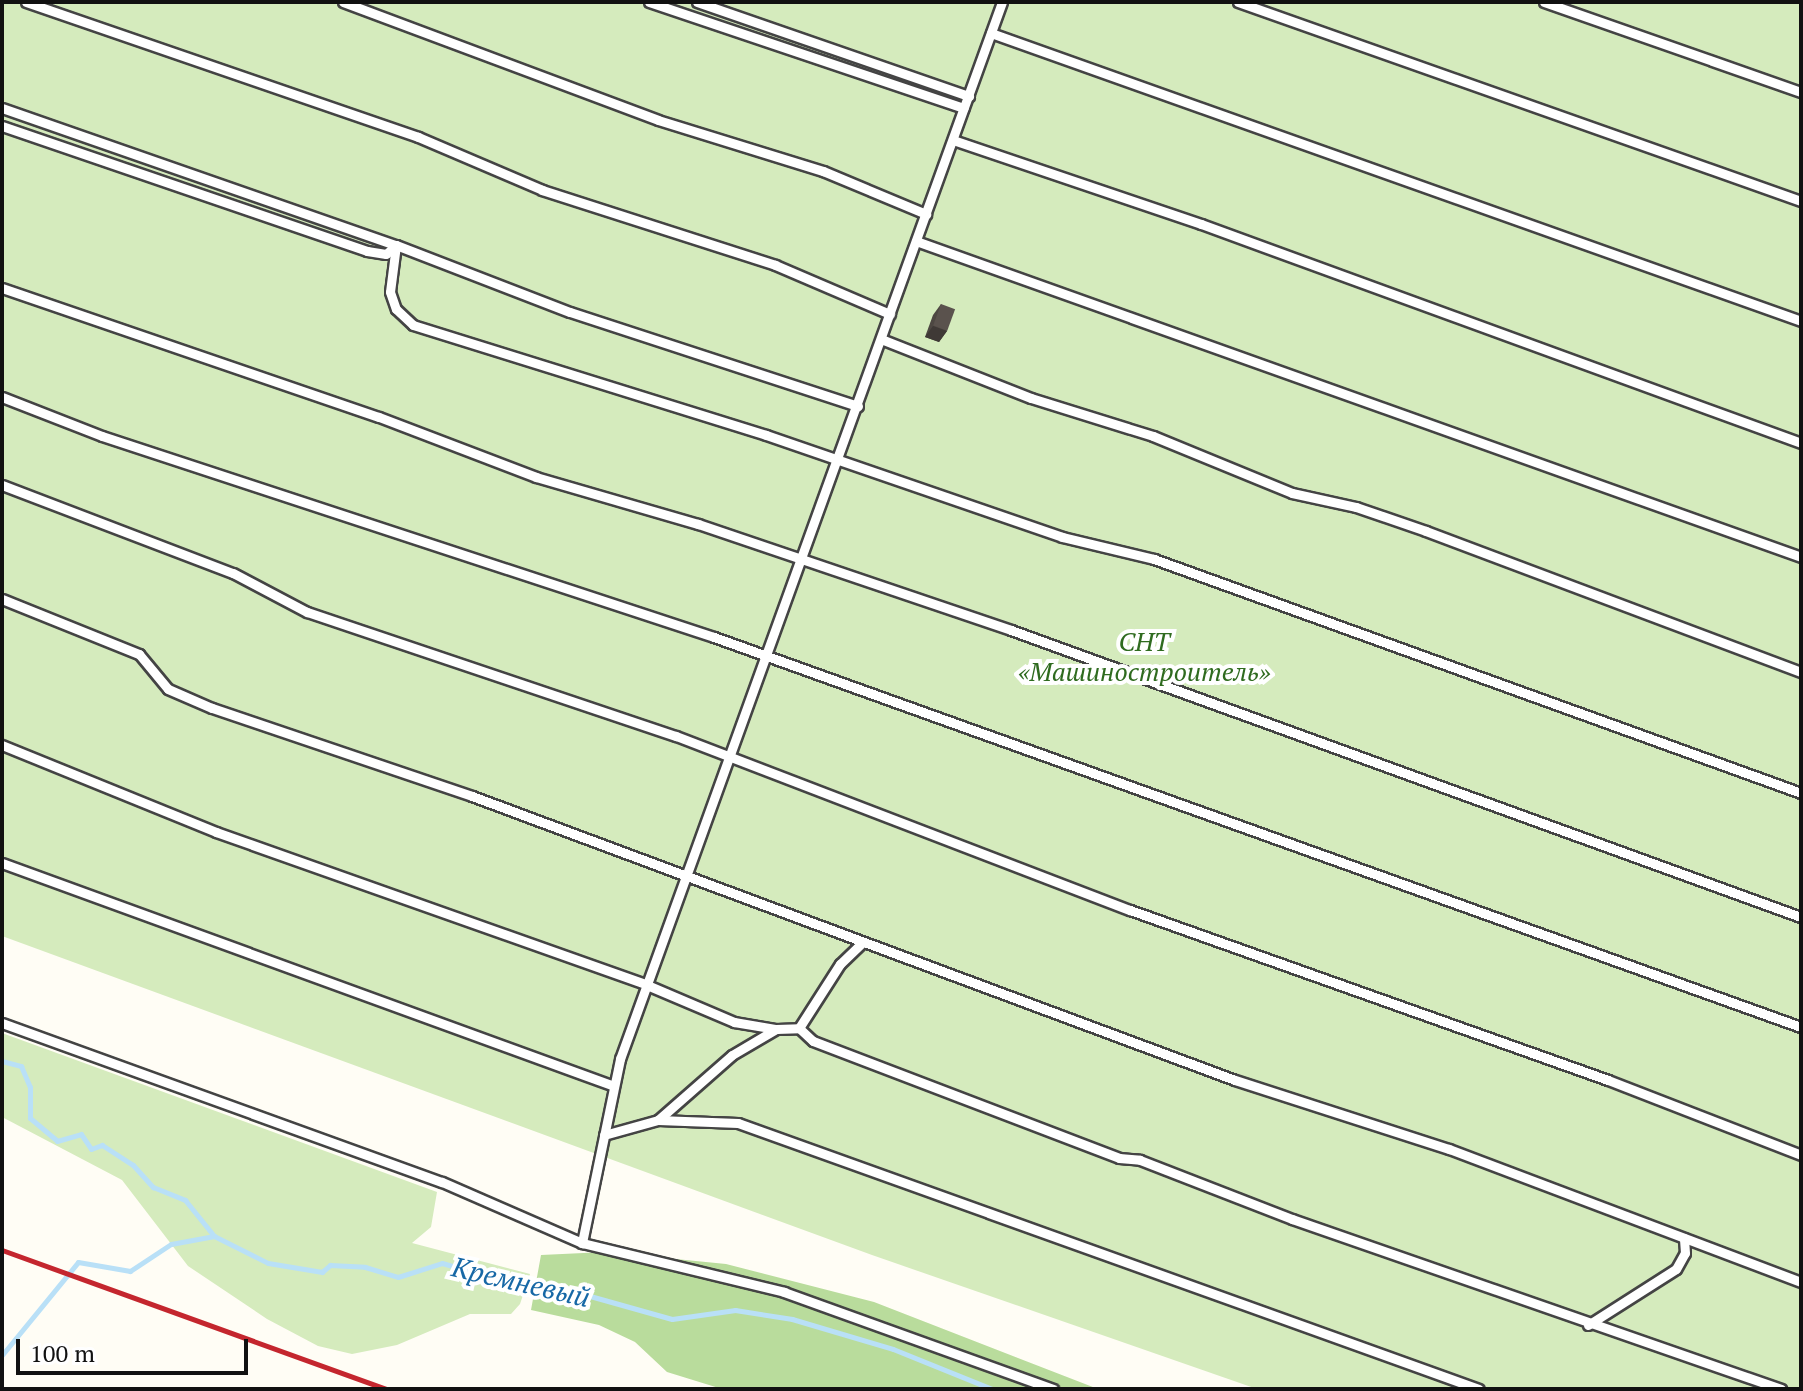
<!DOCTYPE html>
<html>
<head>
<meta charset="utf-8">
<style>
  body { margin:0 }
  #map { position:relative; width:1803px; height:1391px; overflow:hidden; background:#fffdf5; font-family:"PT Serif",serif }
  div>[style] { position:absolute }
  .green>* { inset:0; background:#d5ebbd }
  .forest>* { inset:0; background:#b9dc9c }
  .stream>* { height:5px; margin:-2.5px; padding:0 2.5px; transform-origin:2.5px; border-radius:2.5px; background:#b9e0f7 }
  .roads { filter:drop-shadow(2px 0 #444) drop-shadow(-2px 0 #444) drop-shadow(0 2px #444) drop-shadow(0 -2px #444) }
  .lane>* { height:9px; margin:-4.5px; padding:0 4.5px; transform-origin:4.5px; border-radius:4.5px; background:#fff }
  .rail>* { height:5px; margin:-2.5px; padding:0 2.5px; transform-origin:2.5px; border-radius:2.5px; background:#c4262e }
  .wall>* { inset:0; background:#4d4742 }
  .shaded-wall>* { inset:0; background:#3f3936 }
  .building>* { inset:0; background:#5a524d; transform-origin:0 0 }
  span { translate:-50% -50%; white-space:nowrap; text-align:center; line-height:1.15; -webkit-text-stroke:8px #fff; paint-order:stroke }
  .park-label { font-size:26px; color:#2f6b1f; font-style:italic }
  .water-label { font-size:28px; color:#1768a6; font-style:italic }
  .frame { position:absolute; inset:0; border:4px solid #111; pointer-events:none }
  .scale { position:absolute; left:16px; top:1339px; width:232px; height:36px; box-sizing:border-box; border:4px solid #111; border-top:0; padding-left:10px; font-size:24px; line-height:28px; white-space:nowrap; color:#111; -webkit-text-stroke:6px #fff; paint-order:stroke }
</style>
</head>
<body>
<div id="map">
  <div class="green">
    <i style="clip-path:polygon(2px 2px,1801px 2px,1801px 1389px,1257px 1389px,872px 1255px,2px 936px)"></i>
    <i style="clip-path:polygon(2px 1033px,437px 1192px,431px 1227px,412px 1243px,530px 1274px,520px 1304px,511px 1314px,470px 1314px,397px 1345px,352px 1354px,318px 1346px,267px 1319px,188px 1266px,122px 1180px,2px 1117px)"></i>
  </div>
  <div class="forest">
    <i style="clip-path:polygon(605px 1252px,726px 1264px,874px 1302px,1098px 1389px,722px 1389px,667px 1372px,635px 1342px,599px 1325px,531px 1310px,541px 1255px)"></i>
  </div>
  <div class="stream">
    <i style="left:2px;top:1061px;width:20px;rotate:15deg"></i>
    <i style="left:21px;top:1066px;width:23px;rotate:67deg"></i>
    <i style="left:30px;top:1087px;width:31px;rotate:90deg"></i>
    <i style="left:30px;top:1118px;width:35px;rotate:40deg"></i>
    <i style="left:57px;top:1141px;width:25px;rotate:-16deg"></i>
    <i style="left:81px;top:1134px;width:18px;rotate:56deg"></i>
    <i style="left:91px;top:1149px;width:12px;rotate:-20deg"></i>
    <i style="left:102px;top:1145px;width:37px;rotate:33deg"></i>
    <i style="left:133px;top:1165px;width:30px;rotate:48deg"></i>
    <i style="left:153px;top:1187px;width:35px;rotate:22deg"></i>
    <i style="left:185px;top:1200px;width:46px;rotate:51.1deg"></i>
    <i style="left:214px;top:1236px;width:60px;rotate:26.6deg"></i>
    <i style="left:268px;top:1263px;width:55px;rotate:9.5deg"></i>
    <i style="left:322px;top:1272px;width:11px;rotate:-41deg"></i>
    <i style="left:330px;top:1265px;width:35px;rotate:3deg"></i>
    <i style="left:365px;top:1267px;width:34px;rotate:17deg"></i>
    <i style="left:398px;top:1277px;width:46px;rotate:-17.7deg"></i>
    <i style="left:442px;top:1263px;width:81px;rotate:16.4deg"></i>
    <i style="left:520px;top:1286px;width:16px;rotate:-4deg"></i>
    <i style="left:536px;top:1285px;width:17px;rotate:28deg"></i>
    <i style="left:551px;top:1293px;width:39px;rotate:4deg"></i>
    <i style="left:590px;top:1296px;width:85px;rotate:15.7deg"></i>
    <i style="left:672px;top:1319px;width:64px;rotate:-8.1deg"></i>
    <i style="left:735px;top:1310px;width:58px;rotate:9deg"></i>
    <i style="left:792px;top:1319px;width:105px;rotate:16.5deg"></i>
    <i style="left:893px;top:1349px;width:107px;rotate:22deg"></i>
    <i style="left:2px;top:1355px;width:120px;rotate:-50.7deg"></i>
    <i style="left:78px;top:1262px;width:53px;rotate:9.8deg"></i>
    <i style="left:130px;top:1271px;width:49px;rotate:-33.4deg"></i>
    <i style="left:171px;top:1244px;width:44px;rotate:-10.5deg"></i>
  </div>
  <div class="roads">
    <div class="lane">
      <i style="left:26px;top:2px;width:415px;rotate:19deg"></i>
      <i style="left:418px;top:137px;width:135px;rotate:23.1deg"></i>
      <i style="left:542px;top:190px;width:245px;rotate:17.8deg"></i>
      <i style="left:775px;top:265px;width:125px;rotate:23.1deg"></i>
      <i style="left:343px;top:2px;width:336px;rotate:20.5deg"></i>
      <i style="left:658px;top:120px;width:173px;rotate:17.2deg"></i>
      <i style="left:823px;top:171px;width:112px;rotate:22.7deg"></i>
      <i style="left:649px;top:2px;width:332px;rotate:18.6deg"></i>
      <i style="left:697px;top:2px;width:288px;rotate:19.1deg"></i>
      <i style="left:1002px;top:2px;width:1124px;rotate:109.87deg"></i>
      <i style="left:620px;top:1059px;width:188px;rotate:101.7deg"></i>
      <i style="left:582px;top:1243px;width:208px;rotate:13.6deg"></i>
      <i style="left:784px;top:1292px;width:286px;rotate:19.8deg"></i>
      <i style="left:1238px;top:2px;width:597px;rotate:19.47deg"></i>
      <i style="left:1544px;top:2px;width:272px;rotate:19.3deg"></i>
      <i style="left:991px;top:33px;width:860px;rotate:19.57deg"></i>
      <i style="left:2px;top:108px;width:417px;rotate:19.2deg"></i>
      <i style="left:396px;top:245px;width:47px;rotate:97.3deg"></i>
      <i style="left:390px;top:292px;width:18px;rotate:71deg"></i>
      <i style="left:396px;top:309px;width:23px;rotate:43deg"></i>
      <i style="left:413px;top:325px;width:370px;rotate:17.3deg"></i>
      <i style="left:766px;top:435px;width:313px;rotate:19deg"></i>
      <i style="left:1062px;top:537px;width:95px;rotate:13.4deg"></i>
      <i style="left:1154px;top:559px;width:688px;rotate:19.88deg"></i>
      <i style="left:2px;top:126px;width:386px;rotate:18.9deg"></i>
      <i style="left:367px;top:251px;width:19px;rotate:9deg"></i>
      <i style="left:386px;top:254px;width:13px;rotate:-42deg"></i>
      <i style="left:396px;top:245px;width:186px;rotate:21.1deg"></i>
      <i style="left:570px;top:312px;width:303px;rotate:18.1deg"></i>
      <i style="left:953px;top:140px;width:262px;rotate:18.7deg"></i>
      <i style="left:1201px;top:224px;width:639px;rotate:20.05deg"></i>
      <i style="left:916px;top:241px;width:940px;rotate:19.65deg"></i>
      <i style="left:2px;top:288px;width:398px;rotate:18.9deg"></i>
      <i style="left:379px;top:417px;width:168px;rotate:20.9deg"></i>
      <i style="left:536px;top:477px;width:169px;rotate:16.2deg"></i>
      <i style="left:698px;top:524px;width:330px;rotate:18.7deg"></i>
      <i style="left:1011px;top:630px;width:841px;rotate:19.97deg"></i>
      <i style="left:881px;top:339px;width:161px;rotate:21.5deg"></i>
      <i style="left:1031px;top:398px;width:128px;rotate:17.3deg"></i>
      <i style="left:1153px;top:436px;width:150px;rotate:22.3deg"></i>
      <i style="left:1292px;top:493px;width:66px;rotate:12.3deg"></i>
      <i style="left:1356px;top:507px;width:74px;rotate:18.9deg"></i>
      <i style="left:1426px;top:531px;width:401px;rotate:20.6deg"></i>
      <i style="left:2px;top:397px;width:107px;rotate:21.3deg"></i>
      <i style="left:102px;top:436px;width:644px;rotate:18.18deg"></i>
      <i style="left:714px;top:637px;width:1155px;rotate:19.74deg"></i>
      <i style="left:2px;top:485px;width:247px;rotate:20.9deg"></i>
      <i style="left:233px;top:573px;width:84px;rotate:27.8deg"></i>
      <i style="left:307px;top:612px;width:389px;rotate:18.6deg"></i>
      <i style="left:676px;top:736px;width:486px;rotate:21deg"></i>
      <i style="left:1130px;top:910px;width:507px;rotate:19.58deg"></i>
      <i style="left:1608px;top:1080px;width:207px;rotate:21.2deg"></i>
      <i style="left:2px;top:599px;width:148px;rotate:21.9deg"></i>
      <i style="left:139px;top:654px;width:45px;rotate:50.4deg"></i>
      <i style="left:168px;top:689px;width:48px;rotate:23.4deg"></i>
      <i style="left:212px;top:708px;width:274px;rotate:18.7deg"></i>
      <i style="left:472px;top:796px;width:814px;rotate:20.42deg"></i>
      <i style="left:1235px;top:1080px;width:225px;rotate:17.9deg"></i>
      <i style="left:1449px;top:1149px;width:376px;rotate:20.7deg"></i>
      <i style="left:2px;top:745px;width:231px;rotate:22.1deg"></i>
      <i style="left:216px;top:832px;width:457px;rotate:19.5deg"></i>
      <i style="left:647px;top:985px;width:95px;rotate:23deg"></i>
      <i style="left:734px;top:1022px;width:43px;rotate:9.5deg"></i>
      <i style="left:2px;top:863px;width:651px;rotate:20.02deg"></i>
      <i style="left:2px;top:1023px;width:468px;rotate:19.9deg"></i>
      <i style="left:442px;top:1182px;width:153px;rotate:23.5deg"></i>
      <i style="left:799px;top:1028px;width:19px;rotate:43deg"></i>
      <i style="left:813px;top:1041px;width:328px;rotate:20.9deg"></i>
      <i style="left:1119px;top:1158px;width:21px;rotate:5deg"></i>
      <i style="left:1140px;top:1160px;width:163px;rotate:21.2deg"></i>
      <i style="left:1292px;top:1219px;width:518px;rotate:19.17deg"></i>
      <i style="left:658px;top:1120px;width:98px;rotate:-41.3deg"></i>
      <i style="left:732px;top:1055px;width:51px;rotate:-30.6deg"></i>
      <i style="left:776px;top:1029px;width:23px;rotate:-2deg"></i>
      <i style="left:799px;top:1028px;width:76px;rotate:-57.4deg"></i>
      <i style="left:840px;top:964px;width:30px;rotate:-44deg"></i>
      <i style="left:604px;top:1135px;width:56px;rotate:-15.5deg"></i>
      <i style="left:658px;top:1120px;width:80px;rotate:2.1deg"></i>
      <i style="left:738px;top:1123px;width:787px;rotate:19.75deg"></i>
      <i style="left:1588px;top:1325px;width:104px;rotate:-32.5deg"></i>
      <i style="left:1676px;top:1269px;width:18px;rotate:-61deg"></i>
      <i style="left:1685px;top:1253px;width:15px;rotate:-94deg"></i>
    </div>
  </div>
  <div class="rail">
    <i style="left:2px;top:1250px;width:409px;rotate:19.9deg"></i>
  </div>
  <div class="wall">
    <i style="clip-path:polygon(941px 304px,947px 331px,939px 342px,925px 337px,933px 315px)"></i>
  </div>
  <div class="shaded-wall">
    <i style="clip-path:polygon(933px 326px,947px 331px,939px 342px,925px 337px)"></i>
  </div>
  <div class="building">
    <i style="left:941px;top:304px;width:15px;height:23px;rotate:20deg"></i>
  </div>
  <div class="park-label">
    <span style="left:1144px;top:657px">СНТ<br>«Машиностроитель»</span>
  </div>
  <div class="water-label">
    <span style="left:521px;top:1282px;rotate:13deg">Кремневый</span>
  </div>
  <div class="frame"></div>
  <div class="scale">100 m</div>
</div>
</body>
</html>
